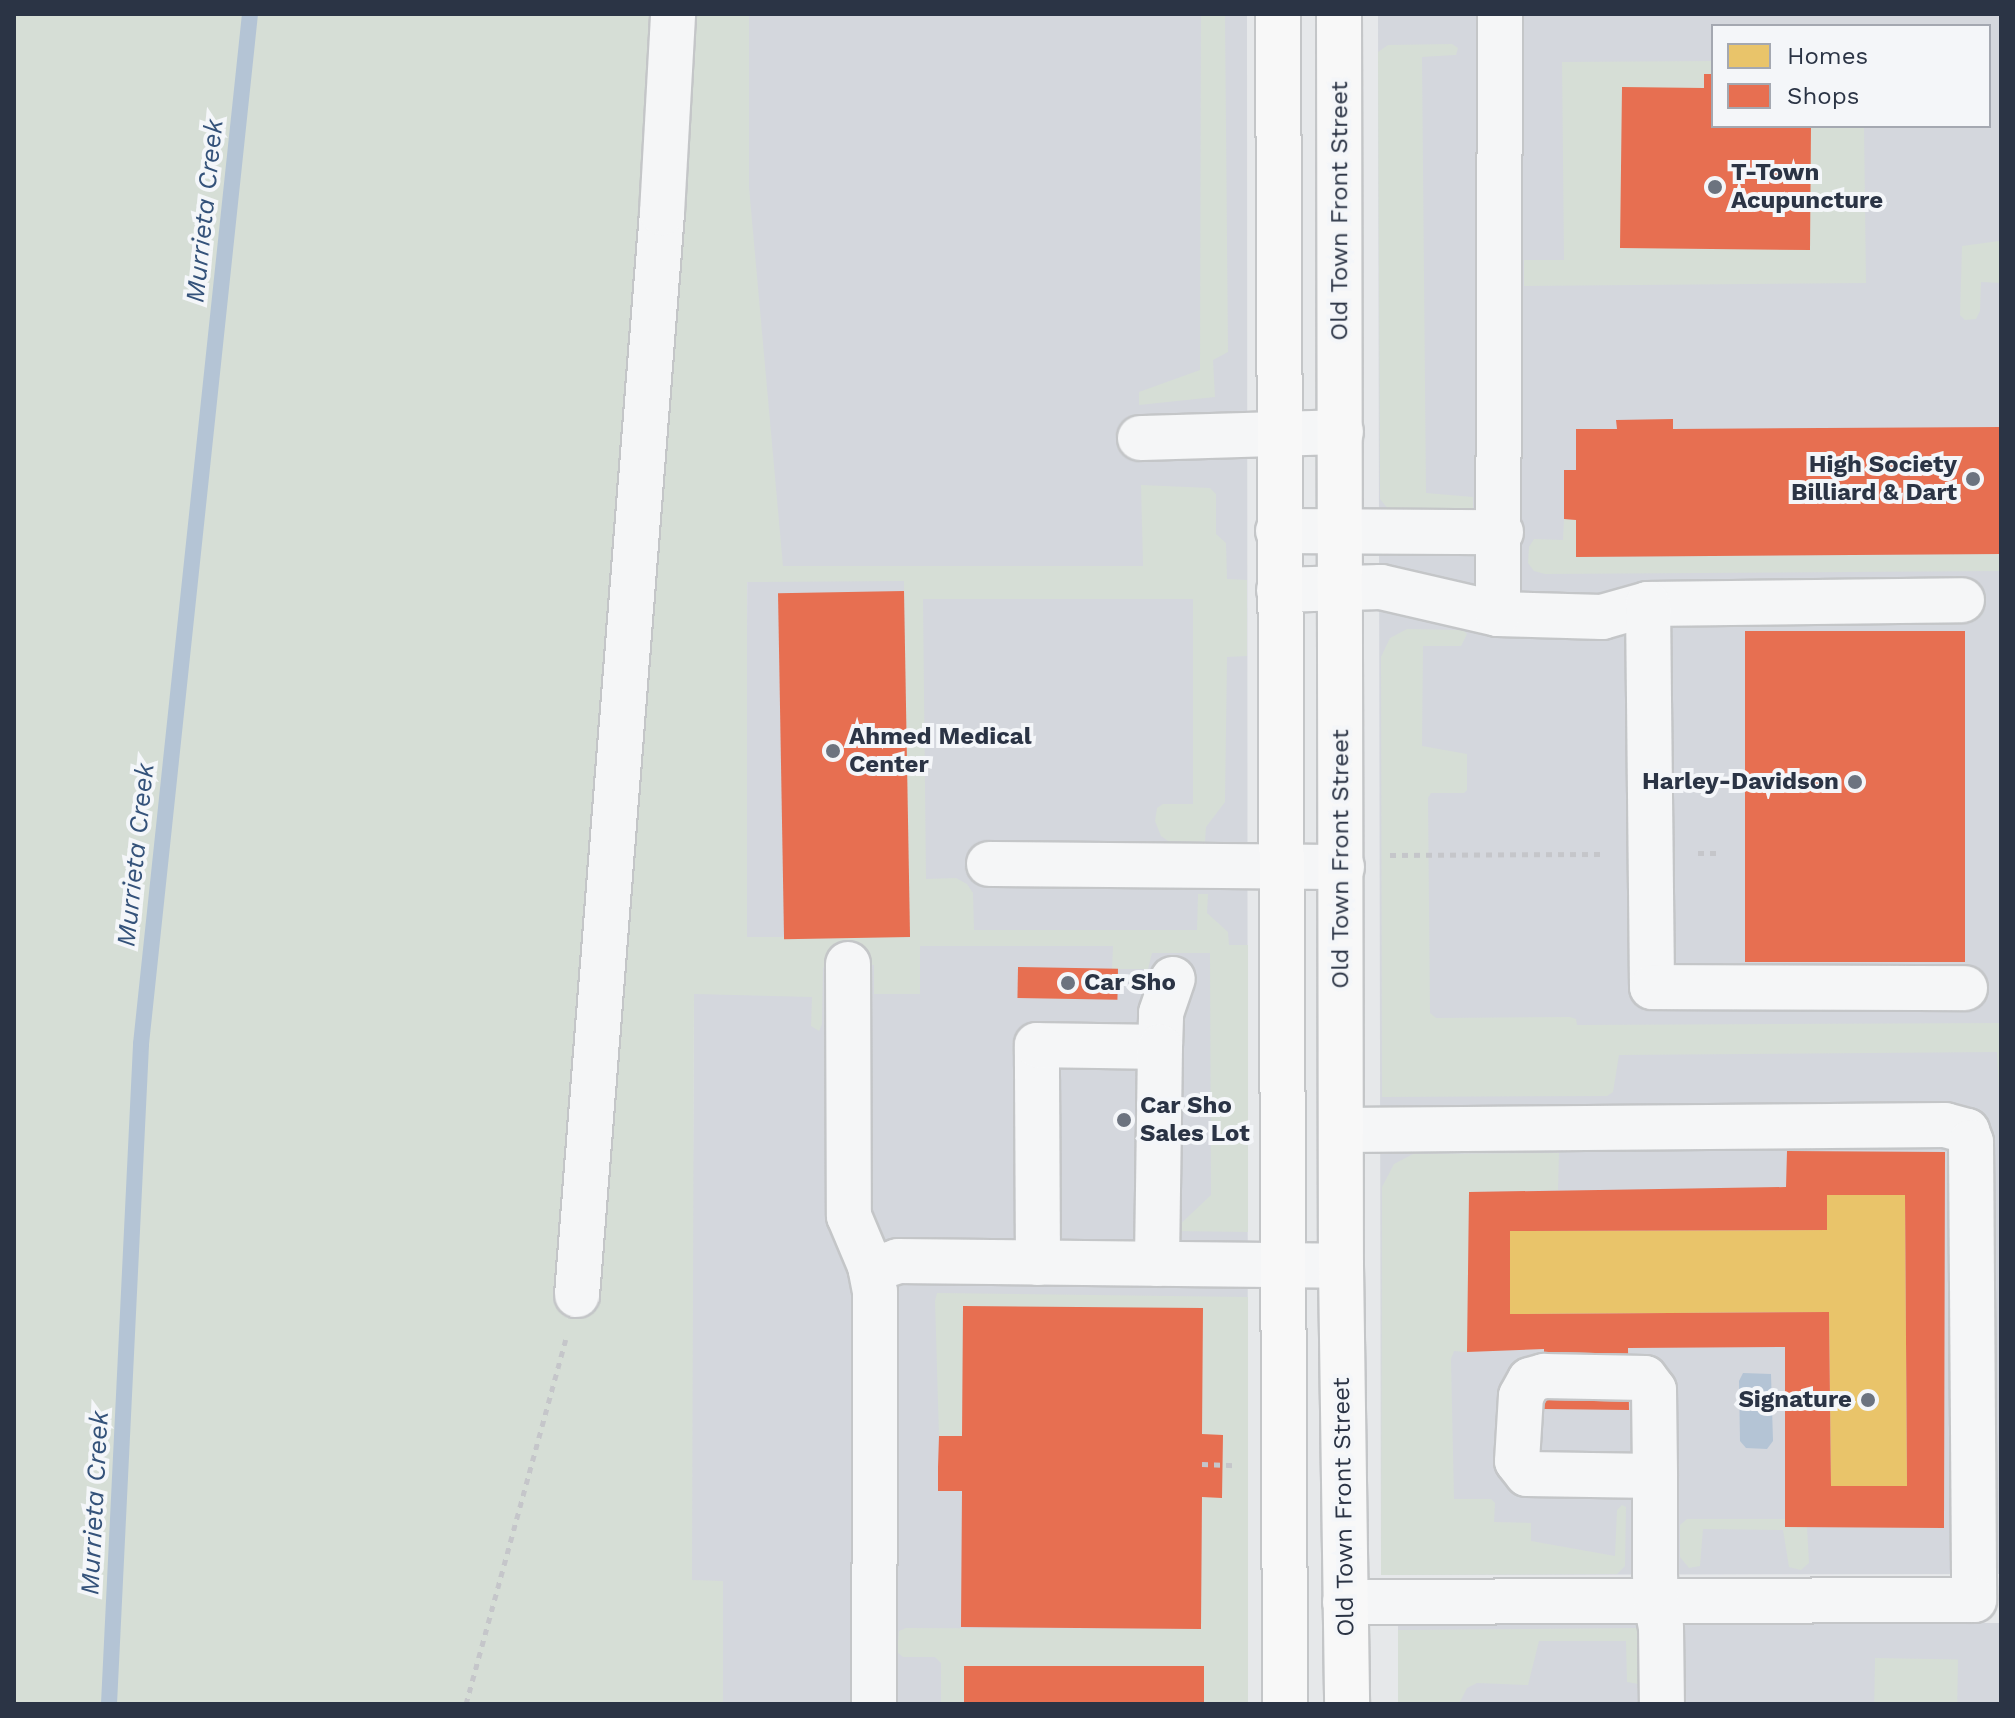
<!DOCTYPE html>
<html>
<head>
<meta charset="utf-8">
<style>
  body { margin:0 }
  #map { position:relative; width:2015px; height:1718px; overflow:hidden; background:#e6e8ea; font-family:"Work Sans",sans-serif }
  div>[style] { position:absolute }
  .built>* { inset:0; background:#d4d7dd; transform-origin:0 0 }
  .green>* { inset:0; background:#d6ded6; transform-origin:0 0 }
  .water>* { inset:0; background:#b4c4d5 }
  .homes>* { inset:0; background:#e9c46a }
  .shops>* { inset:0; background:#e76f51; transform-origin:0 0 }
  .stream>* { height:16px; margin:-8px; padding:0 8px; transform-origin:8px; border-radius:8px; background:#b4c4d5 }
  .path>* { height:5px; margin-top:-2.5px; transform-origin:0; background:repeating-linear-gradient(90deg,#c5c6ca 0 6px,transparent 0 12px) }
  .roads { filter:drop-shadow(2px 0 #c4c6c8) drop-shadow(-2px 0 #c4c6c8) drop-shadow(0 2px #c4c6c8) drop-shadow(0 -2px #c4c6c8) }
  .minor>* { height:44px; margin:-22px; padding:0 22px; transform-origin:22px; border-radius:22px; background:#f5f6f7 }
  .major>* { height:44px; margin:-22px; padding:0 22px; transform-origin:22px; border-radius:22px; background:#f8f8f8 }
  .dots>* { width:22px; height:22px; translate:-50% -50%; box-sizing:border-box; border:4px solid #f4f6f9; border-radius:50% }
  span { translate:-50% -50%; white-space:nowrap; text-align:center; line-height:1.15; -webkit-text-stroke:8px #f4f6f9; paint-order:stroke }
  .poi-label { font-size:24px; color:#2b3445; font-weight:700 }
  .left { translate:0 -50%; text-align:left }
  .right { translate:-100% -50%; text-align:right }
  .street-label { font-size:24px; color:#2b3445 }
  .water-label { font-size:26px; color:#34527a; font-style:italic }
  .frame { position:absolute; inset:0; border:16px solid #2b3445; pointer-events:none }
  .legend { position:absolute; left:1711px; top:24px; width:280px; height:104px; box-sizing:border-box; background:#f4f6f9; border:2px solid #a4a8b1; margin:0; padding:10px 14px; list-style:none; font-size:24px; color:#2b3445 }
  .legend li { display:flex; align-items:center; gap:16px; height:40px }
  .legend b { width:40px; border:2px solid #a4a8b1 }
</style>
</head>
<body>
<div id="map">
  <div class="built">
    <i style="clip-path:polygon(749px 14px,1247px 14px,1248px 1704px,690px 1704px,694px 994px,746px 945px)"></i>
    <i style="clip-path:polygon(evenodd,1378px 14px,2001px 14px,2001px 1574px,1381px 1575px,1378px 14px,1713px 26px,1989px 26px,1989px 126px,1713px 126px,1713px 26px)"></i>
    <i style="left:2001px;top:1623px;width:81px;height:603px;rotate:90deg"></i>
  </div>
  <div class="green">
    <i style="clip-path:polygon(evenodd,14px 14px,749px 14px,749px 187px,783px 566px,1143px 566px,1141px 485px,1210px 488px,1216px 494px,1216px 534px,1226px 543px,1227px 579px,1247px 580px,1247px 656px,1227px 657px,1225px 802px,1206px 827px,1205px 842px,1168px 841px,1161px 836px,1155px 821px,1157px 808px,1163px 804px,1193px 804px,1193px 599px,923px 599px,926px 879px,956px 878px,967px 884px,973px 893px,974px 930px,1197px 930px,1198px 894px,1208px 894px,1207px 913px,1228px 932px,1229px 945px,1248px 945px,1248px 1232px,1173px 1231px,1211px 1195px,1210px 953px,1152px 953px,1148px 969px,1112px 969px,1113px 946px,920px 946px,920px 994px,874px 994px,874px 965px,829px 962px,823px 968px,822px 1024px,819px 1031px,811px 1026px,812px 997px,694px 994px,692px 1580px,723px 1581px,723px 1704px,14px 1704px,14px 14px,904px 581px,908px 937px,747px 937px,747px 582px,904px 581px)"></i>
    <i style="clip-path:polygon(1201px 14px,1225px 14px,1228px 352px,1213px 360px,1215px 397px,1139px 405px,1139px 392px,1200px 370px)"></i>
    <i style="clip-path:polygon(1999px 14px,2001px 283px,1981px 282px,1980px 311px,1976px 319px,1965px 320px,1960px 315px,1962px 246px,1999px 241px)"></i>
    <i style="clip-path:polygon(1452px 44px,1458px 48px,1456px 55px,1422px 57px,1426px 493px,1473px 497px,1473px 510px,1469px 516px,1389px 510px,1380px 499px,1378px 52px,1388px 45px)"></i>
    <i style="clip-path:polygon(1713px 61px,1713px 126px,1864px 126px,1866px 283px,1524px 286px,1524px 260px,1564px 260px,1562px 62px)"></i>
    <i style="clip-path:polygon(1564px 519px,1576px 520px,1577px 557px,2001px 554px,2001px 571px,1545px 574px,1534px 571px,1528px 563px,1529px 547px,1534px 539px,1563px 540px)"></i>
    <i style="clip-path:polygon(1407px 629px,1463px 630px,1467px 634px,1461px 646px,1423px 646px,1422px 746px,1467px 754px,1467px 790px,1464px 793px,1431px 793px,1428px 798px,1430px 1013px,1436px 1018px,1570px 1017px,1576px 1019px,1577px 1025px,2001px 1023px,2001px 1132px,1997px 1052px,1619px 1055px,1613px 1092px,1607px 1096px,1382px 1097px,1381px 657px,1390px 638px)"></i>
    <i style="clip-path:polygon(1559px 1153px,1558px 1190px,1469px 1192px,1467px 1352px,1454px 1351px,1451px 1359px,1454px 1499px,1491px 1499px,1495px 1503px,1494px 1522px,1531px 1523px,1531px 1541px,1615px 1556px,1617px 1510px,1622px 1505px,1626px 1507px,1625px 1566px,1617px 1574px,1381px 1575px,1382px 1187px,1394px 1164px,1413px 1154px)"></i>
    <i style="clip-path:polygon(937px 1293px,1248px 1297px,1248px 1704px,1204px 1704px,1204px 1667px,964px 1666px,964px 1704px,941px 1704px,941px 1663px,935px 1657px,903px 1657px,897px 1652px,899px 1631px,906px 1628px,1201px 1629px,1202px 1497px,1222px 1497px,1222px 1435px,939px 1436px,935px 1301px)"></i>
    <i style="clip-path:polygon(1687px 1519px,1785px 1519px,1786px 1527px,1807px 1527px,1809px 1563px,1801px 1570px,1789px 1567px,1783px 1530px,1703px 1529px,1700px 1566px,1689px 1568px,1680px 1557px,1680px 1525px)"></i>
    <i style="clip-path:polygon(1639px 1628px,1638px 1684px,1627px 1682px,1626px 1641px,1539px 1641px,1528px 1685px,1477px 1683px,1467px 1688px,1459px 1704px,1398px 1704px,1398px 1630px)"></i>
    <i style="left:1875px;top:1658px;width:83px;height:45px;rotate:1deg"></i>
  </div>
  <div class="water">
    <i style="clip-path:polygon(1743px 1373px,1771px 1374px,1773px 1441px,1767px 1449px,1746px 1448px,1740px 1441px,1739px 1381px)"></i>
  </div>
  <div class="homes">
    <i style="clip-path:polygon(1827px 1195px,1905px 1195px,1907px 1486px,1831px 1486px,1829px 1312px,1510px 1314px,1510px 1231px,1827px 1230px)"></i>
  </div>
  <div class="shops">
    <i style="clip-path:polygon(1704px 74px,1713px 74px,1713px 126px,1811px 126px,1810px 250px,1620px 248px,1622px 87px,1704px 88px)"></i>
    <i style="clip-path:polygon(1673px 419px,1673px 429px,2001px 427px,2001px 554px,1576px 557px,1576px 520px,1564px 519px,1564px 470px,1576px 470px,1576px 429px,1617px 429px,1616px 420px)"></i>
    <i style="left:904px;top:591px;width:346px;height:126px;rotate:89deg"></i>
    <i style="left:1965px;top:631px;width:331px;height:220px;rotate:90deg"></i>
    <i style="left:1018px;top:967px;width:100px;height:31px;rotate:1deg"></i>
    <i style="clip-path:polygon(evenodd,1787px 1151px,1945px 1152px,1944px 1528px,1785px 1527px,1785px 1347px,1628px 1348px,1629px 1410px,1544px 1409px,1544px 1349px,1467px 1352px,1469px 1192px,1786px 1187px,1787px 1151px,1827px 1195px,1905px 1195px,1907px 1486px,1831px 1486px,1829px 1312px,1510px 1314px,1510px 1231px,1827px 1230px,1827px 1195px)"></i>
    <i style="clip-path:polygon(963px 1306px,1203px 1308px,1202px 1434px,1223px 1435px,1222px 1498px,1202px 1497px,1201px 1629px,961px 1627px,962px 1491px,938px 1491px,938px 1467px,939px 1436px,962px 1436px)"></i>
    <i style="left:964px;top:1666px;width:240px;height:38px"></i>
  </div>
  <div class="stream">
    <i style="left:109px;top:1704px;width:661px;rotate:-87.22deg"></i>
    <i style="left:141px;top:1044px;width:1036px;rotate:-83.96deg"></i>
  </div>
  <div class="path">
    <i style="left:1698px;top:853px;width:19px"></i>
    <i style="left:1390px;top:855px;width:214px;rotate:-0.3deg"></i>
    <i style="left:1202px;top:1464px;width:33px;rotate:2deg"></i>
    <i style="left:466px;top:1704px;width:378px;rotate:-74.7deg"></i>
  </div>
  <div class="roads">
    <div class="minor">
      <i style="left:1140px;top:438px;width:201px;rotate:-1.7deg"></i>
      <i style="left:1278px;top:531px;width:223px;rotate:0.3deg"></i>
      <i style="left:1279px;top:590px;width:102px;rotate:-1.7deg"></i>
      <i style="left:1381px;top:587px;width:120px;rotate:13deg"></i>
      <i style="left:1498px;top:614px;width:104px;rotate:1.7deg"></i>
      <i style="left:1602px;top:617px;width:48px;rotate:-15.8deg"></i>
      <i style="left:1648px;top:604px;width:314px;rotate:-0.7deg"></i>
      <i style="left:1648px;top:604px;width:383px;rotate:89.4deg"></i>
      <i style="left:1652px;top:987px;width:313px;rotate:0.2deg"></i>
      <i style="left:1498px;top:614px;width:600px;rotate:-89.81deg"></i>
      <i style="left:989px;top:864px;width:353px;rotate:0.5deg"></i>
      <i style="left:848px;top:964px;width:252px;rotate:89.8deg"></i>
      <i style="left:849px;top:1216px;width:54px;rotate:67.2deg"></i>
      <i style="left:870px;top:1266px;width:26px;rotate:79deg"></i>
      <i style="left:875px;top:1292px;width:412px;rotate:90.1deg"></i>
      <i style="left:1160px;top:1047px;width:34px;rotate:-88deg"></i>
      <i style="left:1161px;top:1013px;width:36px;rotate:-71deg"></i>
      <i style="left:1342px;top:1130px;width:603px;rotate:-0.48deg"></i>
      <i style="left:1945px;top:1125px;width:23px;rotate:15deg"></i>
      <i style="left:1967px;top:1131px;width:12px;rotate:70deg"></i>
      <i style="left:1971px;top:1142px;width:458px;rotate:89.6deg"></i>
      <i style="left:1974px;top:1600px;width:629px;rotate:179.82deg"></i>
      <i style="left:1038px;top:1263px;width:218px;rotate:-90.3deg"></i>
      <i style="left:1037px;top:1045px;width:123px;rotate:0.9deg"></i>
      <i style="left:1160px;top:1047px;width:217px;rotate:90.8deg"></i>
      <i style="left:871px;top:1270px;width:28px;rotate:-18deg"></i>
      <i style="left:898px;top:1261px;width:443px;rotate:0.6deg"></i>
      <i style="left:577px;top:1295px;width:1085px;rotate:-85.51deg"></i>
      <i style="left:662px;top:213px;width:199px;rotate:-86.8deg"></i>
      <i style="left:1655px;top:1476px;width:128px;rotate:-179.1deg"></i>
      <i style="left:1527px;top:1474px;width:16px;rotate:-128deg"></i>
      <i style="left:1517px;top:1461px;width:65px;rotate:-86.5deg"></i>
      <i style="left:1521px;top:1396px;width:18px;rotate:-61deg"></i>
      <i style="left:1530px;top:1380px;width:15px;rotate:-16deg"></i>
      <i style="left:1544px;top:1376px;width:101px;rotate:1.1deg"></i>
      <i style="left:1645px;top:1378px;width:15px;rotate:53deg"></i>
      <i style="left:1654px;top:1390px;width:86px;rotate:89.3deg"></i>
      <i style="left:1655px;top:1476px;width:98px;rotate:90deg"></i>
      <i style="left:1655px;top:1574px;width:28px;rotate:88deg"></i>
      <i style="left:1656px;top:1602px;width:25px;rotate:79deg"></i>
      <i style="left:1661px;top:1627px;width:77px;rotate:89.3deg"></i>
    </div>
    <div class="major">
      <i style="left:1278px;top:14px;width:1690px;rotate:89.76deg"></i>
      <i style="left:1339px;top:14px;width:1252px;rotate:89.91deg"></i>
      <i style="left:1341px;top:1266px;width:438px;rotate:89.2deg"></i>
    </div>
  </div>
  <div class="dots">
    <i style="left:1715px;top:187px;background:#6c737f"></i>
    <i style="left:1973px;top:479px;background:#6c737f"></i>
    <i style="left:833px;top:751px;background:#6c737f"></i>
    <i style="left:1855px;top:782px;background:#6c737f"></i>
    <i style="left:1068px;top:983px;background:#6c737f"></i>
    <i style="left:1124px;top:1120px;background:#6c737f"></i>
    <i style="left:1868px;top:1400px;background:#6c737f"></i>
  </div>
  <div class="poi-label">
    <span class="left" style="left:1731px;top:187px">T-Town<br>Acupuncture</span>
    <span class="right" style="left:1957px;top:479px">High Society<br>Billiard &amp; Dart</span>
    <span class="left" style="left:849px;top:751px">Ahmed Medical<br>Center</span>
    <span class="right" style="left:1839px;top:782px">Harley-Davidson</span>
    <span class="left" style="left:1084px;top:983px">Car Sho</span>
    <span class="left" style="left:1140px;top:1120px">Car Sho<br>Sales Lot</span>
    <span class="right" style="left:1852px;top:1400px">Signature</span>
  </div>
  <div class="street-label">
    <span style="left:1340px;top:211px;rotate:-90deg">Old Town Front Street</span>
    <span style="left:1341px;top:859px;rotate:-90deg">Old Town Front Street</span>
    <span style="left:1344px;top:1507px;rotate:-91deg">Old Town Front Street</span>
  </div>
  <div class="water-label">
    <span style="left:205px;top:211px;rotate:-84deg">Murrieta Creek</span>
    <span style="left:136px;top:855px;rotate:-84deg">Murrieta Creek</span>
    <span style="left:95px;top:1503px;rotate:-87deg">Murrieta Creek</span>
  </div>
  <div class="frame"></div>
  <ul class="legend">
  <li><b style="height:22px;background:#e9c46a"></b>Homes</li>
  <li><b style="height:22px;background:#e76f51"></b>Shops</li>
  </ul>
</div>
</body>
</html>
